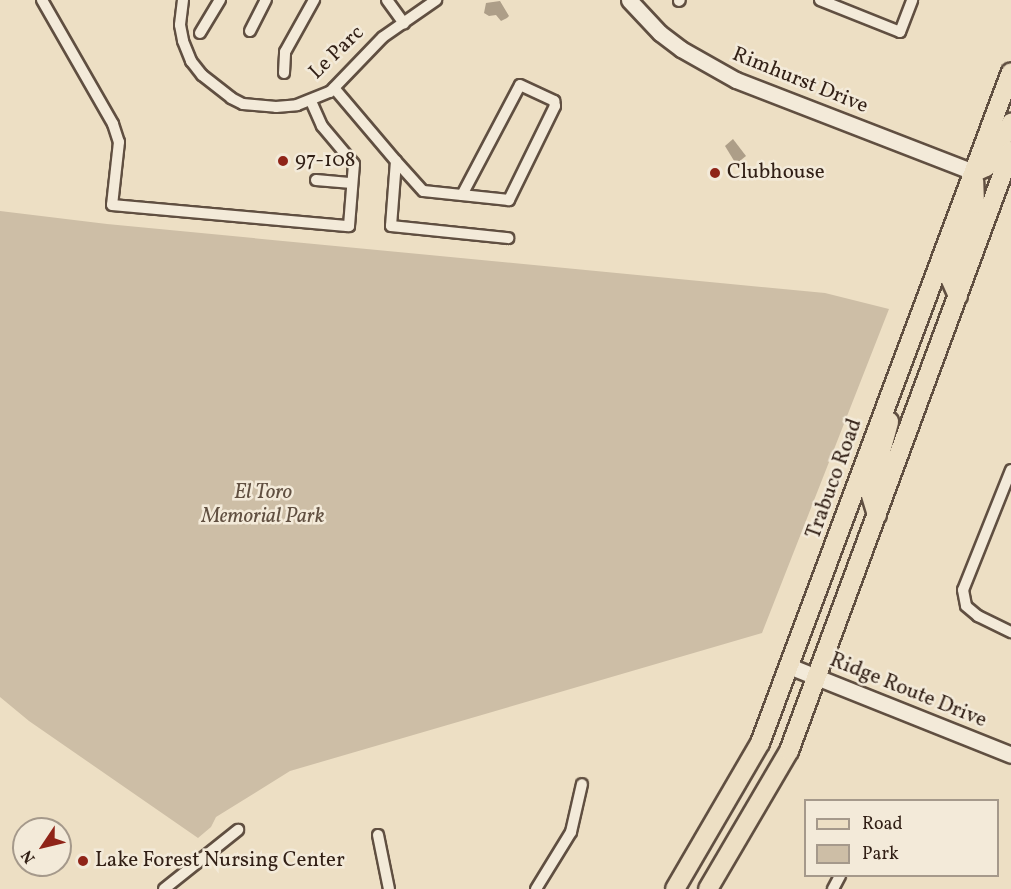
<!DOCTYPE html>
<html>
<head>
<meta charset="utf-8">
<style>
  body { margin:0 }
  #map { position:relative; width:1011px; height:889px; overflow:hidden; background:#eddfc4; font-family:Vollkorn,serif }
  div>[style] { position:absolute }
  .green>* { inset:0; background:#cdbea6 }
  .water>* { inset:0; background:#ad9e88 }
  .roads { filter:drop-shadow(2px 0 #604f41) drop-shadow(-2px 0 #604f41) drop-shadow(0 2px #604f41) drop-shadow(0 -2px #604f41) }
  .street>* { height:10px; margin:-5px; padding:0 5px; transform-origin:5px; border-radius:5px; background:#f3ead9 }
  .secondary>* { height:15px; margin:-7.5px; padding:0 7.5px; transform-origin:7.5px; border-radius:7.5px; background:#f3ead9 }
  .primary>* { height:18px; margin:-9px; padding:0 9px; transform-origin:9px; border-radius:9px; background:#eddfc4 }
  .dots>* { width:16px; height:16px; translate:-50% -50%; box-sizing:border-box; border:3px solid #f3ead9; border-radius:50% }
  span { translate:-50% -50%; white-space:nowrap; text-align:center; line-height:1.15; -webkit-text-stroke:5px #f3ead9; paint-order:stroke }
  .street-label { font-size:21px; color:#311f15 }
  .poi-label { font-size:21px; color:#311f15 }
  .left { translate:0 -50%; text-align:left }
  .park-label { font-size:21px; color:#604f40; font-style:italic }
  .legend { position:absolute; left:804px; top:799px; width:195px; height:78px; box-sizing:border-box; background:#f3ead9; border:2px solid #a5998b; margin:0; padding:8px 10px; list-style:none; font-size:18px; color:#311f15 }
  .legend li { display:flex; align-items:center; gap:12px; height:30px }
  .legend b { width:30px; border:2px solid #a5998b }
  .north { position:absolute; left:12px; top:817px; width:60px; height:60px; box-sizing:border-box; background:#f3ead9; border:2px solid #a5998b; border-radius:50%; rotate:235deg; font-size:16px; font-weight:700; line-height:24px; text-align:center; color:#311f15 }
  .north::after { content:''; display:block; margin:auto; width:21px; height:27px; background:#8f2418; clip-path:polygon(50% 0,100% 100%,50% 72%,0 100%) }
</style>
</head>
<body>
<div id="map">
  <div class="green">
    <i style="clip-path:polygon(0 211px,107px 224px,825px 293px,889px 309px,762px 633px,290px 771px,216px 817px,211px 827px,198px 838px,29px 721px,0 697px)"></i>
  </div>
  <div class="water">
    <i style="clip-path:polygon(500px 1px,509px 16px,507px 18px,501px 21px,496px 15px,489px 16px,484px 13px,486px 3px)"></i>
    <i style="clip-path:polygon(733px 139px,746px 156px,736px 164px,725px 146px)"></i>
  </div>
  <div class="roads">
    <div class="street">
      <i style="left:42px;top:0;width:143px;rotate:60.2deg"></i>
      <i style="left:113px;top:124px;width:19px;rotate:72deg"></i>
      <i style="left:119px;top:142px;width:63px;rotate:96.3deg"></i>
      <i style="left:112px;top:205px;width:238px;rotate:5.1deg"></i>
      <i style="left:349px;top:226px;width:62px;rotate:-85.4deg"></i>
      <i style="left:354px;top:164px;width:50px;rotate:-130.1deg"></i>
      <i style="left:322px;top:126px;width:27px;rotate:-114deg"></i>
      <i style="left:183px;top:0;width:25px;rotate:97deg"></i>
      <i style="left:180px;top:25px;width:16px;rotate:79deg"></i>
      <i style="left:183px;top:41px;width:22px;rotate:68deg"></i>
      <i style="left:191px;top:61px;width:18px;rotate:52deg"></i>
      <i style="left:202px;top:75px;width:37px;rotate:38deg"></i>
      <i style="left:231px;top:98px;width:13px;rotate:27deg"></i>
      <i style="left:243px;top:104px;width:33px;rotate:5deg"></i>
      <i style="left:276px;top:107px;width:21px;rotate:-5deg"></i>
      <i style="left:297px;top:105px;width:35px;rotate:-22deg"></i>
      <i style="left:330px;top:92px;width:76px;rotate:-46.1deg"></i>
      <i style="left:383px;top:37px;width:65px;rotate:-34.9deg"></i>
      <i style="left:387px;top:0;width:29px;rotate:54deg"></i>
      <i style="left:820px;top:0;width:86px;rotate:21.8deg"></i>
      <i style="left:900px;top:32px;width:34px;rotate:-69deg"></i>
      <i style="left:679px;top:1px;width:1px;rotate:-45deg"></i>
      <i style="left:250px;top:31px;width:35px;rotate:-63deg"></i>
      <i style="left:200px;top:33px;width:39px;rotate:-59deg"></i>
      <i style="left:284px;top:73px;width:21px;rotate:-87deg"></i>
      <i style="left:285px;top:52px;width:60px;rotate:-60.9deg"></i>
      <i style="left:334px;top:88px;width:96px;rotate:49.7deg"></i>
      <i style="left:316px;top:180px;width:36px;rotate:5deg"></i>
      <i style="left:462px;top:195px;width:124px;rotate:-62.2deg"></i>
      <i style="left:520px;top:85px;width:38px;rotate:25deg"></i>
      <i style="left:554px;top:101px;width:5px;rotate:79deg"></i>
      <i style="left:555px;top:106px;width:105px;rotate:116.1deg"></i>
      <i style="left:509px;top:200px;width:86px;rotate:-174deg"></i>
      <i style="left:423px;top:191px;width:40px;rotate:-132deg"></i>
      <i style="left:396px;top:161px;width:65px;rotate:94.4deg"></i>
      <i style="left:391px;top:226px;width:118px;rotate:5.9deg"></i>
      <i style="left:1011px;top:470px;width:129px;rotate:111.8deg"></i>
      <i style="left:963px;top:590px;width:16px;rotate:79deg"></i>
      <i style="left:966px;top:606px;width:16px;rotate:40deg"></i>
      <i style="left:978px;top:616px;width:37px;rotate:26deg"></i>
      <i style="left:378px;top:835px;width:55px;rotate:78.5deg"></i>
      <i style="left:164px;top:889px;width:95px;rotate:-38.6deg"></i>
      <i style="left:536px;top:889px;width:67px;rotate:-58.4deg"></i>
      <i style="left:571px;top:832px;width:49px;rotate:-77.1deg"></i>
      <i style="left:833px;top:889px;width:15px;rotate:-62deg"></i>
    </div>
    <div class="secondary">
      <i style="left:629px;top:0;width:45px;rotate:46.8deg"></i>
      <i style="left:660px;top:33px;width:26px;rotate:37deg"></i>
      <i style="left:681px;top:49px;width:63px;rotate:29.4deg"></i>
      <i style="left:736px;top:80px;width:254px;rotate:21.2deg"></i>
      <i style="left:789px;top:666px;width:239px;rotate:21.8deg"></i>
    </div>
    <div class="primary">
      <i style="left:975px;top:172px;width:12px;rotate:-24deg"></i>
      <i style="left:986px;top:167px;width:8px;rotate:-60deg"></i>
      <i style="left:990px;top:160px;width:43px;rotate:-60.4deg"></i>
      <i style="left:958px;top:296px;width:20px;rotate:-114deg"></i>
      <i style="left:950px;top:278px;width:78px;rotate:-71.3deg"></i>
      <i style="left:975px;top:204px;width:23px;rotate:-92deg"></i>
      <i style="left:877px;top:515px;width:24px;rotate:-107deg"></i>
      <i style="left:870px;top:492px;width:73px;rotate:-74.8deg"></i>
      <i style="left:675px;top:889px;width:169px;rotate:-59.8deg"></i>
      <i style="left:760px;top:743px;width:716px;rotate:-69.49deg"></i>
      <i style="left:708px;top:889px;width:160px;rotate:-59.6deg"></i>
      <i style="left:789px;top:751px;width:640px;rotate:-69.7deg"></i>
    </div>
  </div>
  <div class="dots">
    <i style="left:283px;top:161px;background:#8f2418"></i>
    <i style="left:715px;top:173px;background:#8f2418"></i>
    <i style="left:83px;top:861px;background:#8f2418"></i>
  </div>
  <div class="street-label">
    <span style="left:337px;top:53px;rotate:-44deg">Le Parc</span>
    <span style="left:800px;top:81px;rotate:22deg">Rimhurst Drive</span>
    <span style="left:835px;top:479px;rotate:-70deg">Trabuco Road</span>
    <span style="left:908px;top:691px;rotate:22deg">Ridge Route Drive</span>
  </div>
  <div class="poi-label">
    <span class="left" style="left:295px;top:161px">97-108</span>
    <span class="left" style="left:727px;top:173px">Clubhouse</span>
    <span class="left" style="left:95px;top:861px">Lake Forest Nursing Center</span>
  </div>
  <div class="park-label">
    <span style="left:263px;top:505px">El Toro<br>Memorial Park</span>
  </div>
  <ul class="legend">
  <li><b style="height:8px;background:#eddfc4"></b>Road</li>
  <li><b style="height:16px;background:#cdbea6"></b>Park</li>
  </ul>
  <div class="north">N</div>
</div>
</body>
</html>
